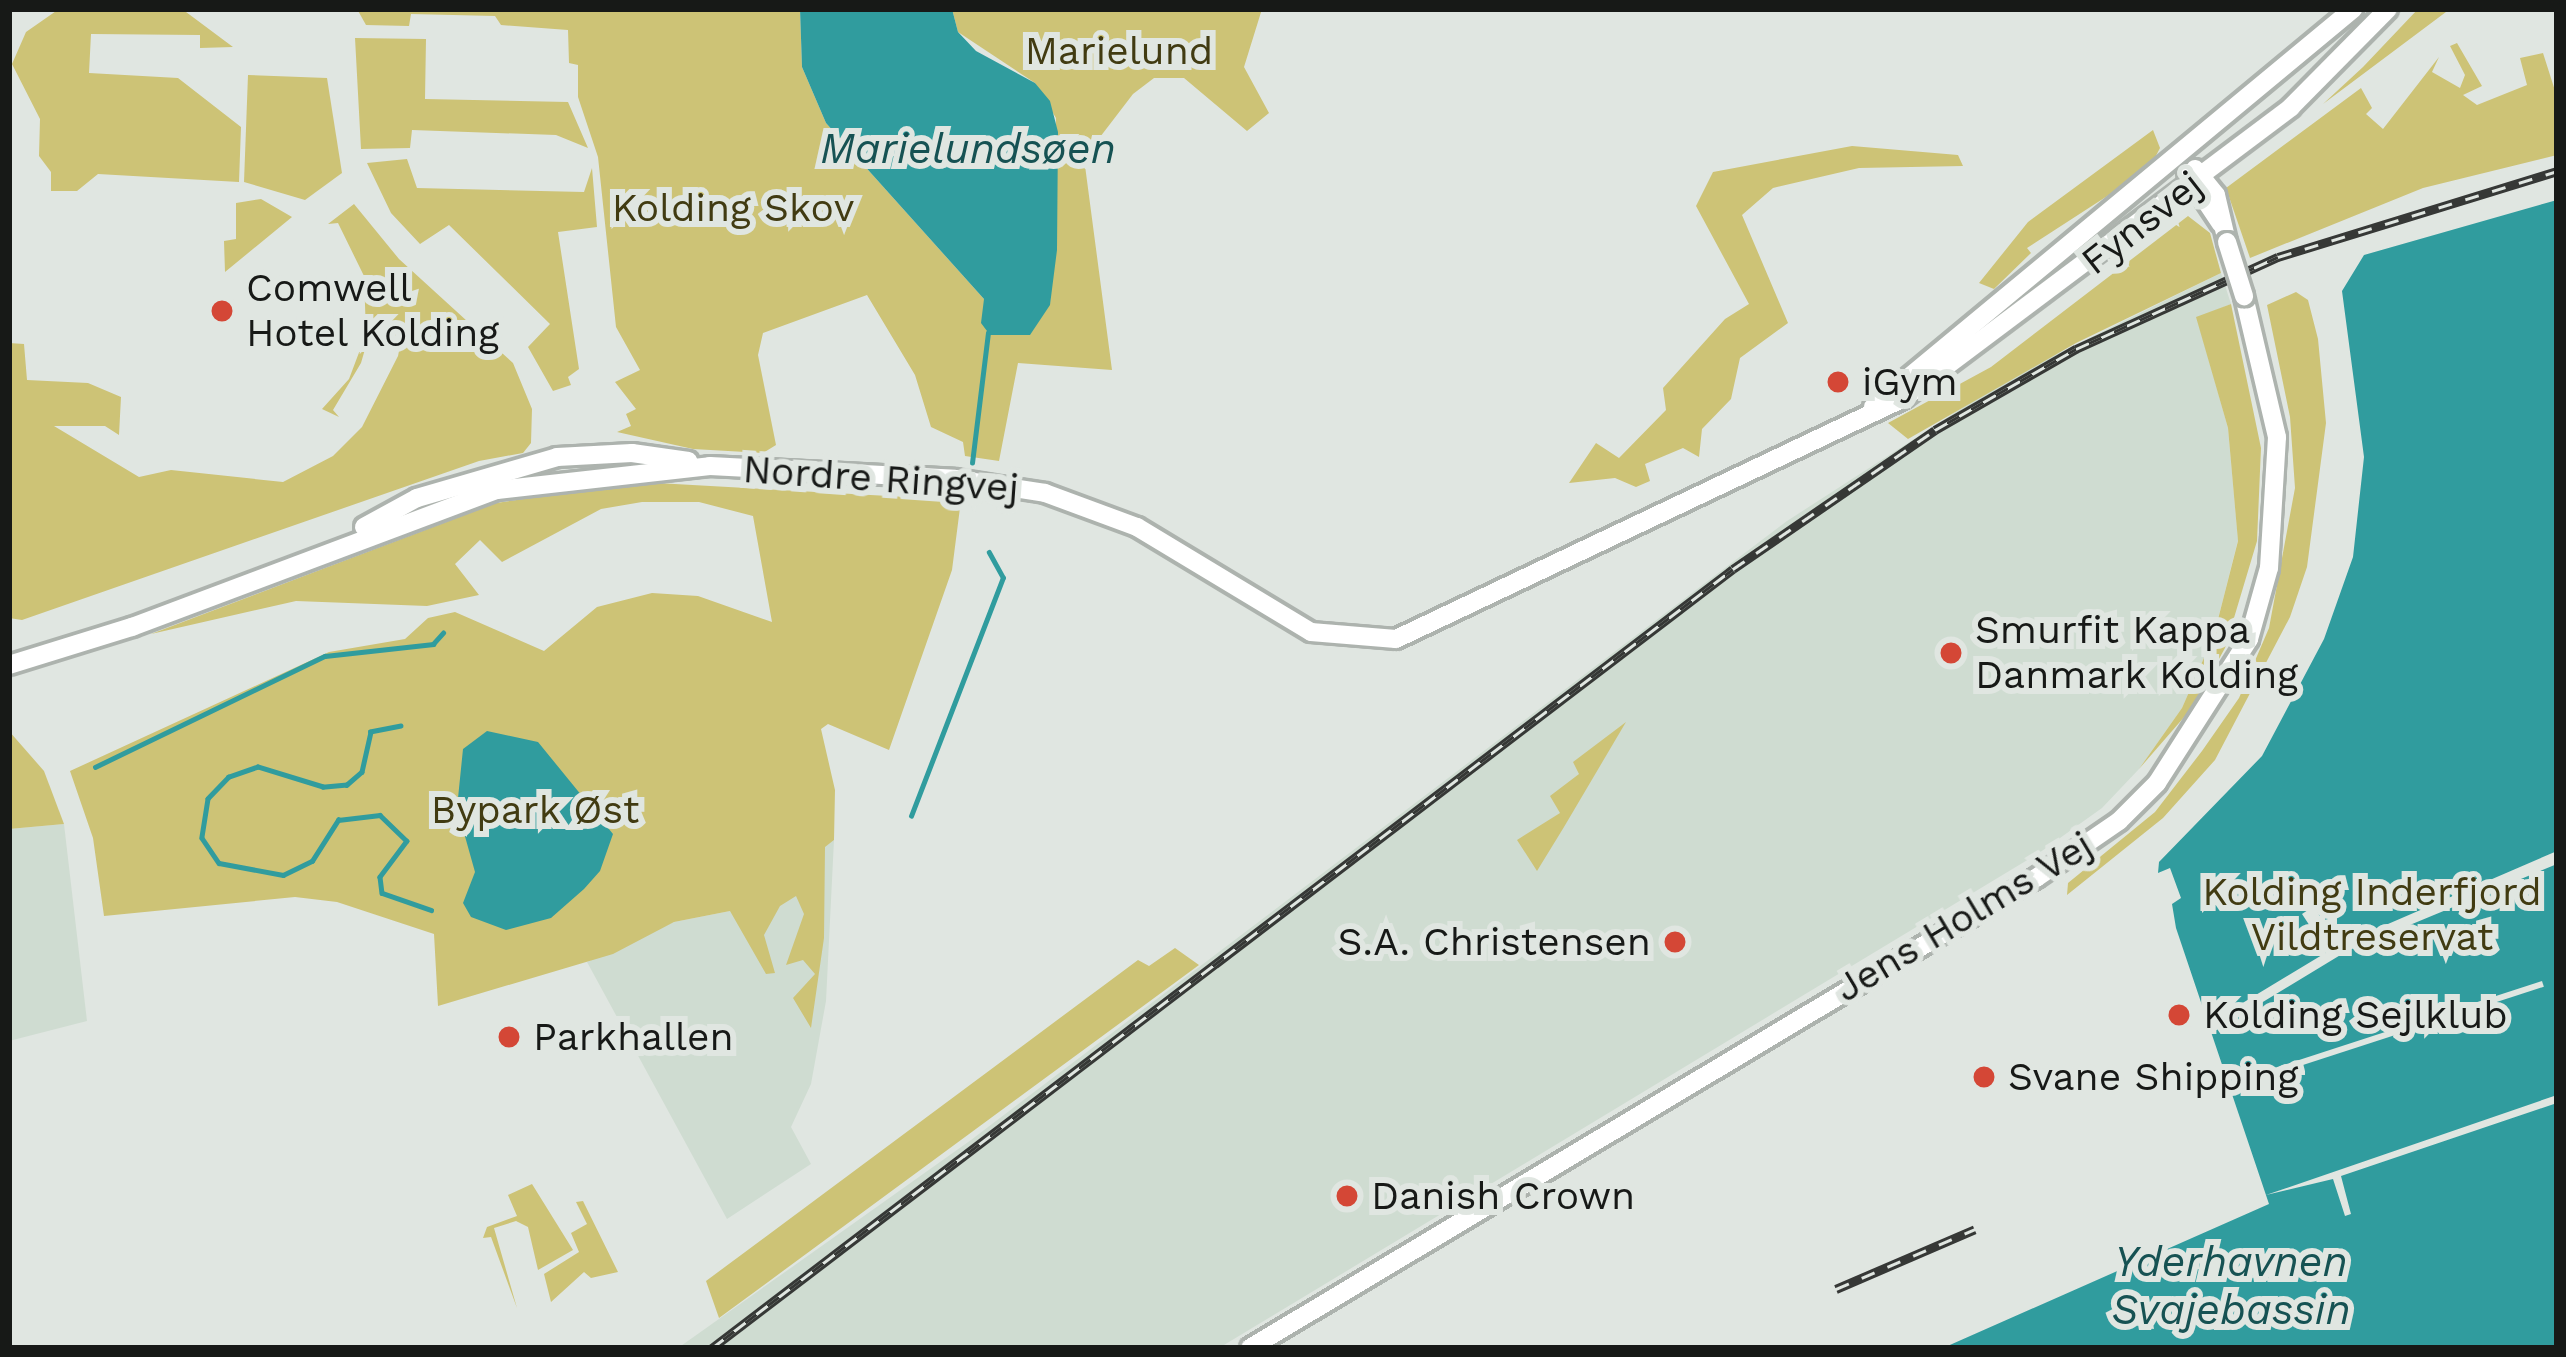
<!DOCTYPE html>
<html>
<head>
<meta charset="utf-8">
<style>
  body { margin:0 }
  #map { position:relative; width:2566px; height:1357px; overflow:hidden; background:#e0e6e1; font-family:"Work Sans",sans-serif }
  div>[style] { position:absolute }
  .built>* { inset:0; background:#cfdcd1 }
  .green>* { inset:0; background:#cdc376 }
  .water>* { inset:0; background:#309c9e }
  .pier>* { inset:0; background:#e0e6e1; transform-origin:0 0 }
  .stream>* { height:4.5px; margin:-2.25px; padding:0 2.25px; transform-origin:2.25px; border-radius:2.25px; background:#309c9e }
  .roads { filter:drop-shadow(3px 0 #adb3ae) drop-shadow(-3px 0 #adb3ae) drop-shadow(0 3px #adb3ae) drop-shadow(0 -3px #adb3ae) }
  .secondary>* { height:18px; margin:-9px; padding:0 9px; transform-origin:9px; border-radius:9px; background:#fff }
  .rail>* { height:9px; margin-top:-4.5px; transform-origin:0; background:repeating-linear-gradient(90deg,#e0e6e1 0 14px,#363836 0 28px); box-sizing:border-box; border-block:3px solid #363836 }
  .bridges { filter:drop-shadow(3px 0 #adb3ae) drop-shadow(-3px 0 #adb3ae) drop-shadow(0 3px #adb3ae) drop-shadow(0 -3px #adb3ae) }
  .secondary-bridge>* { height:18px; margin:-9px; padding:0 9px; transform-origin:9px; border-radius:9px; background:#fff }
  .dots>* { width:33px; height:33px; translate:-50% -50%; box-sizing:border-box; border:6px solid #e0e6e1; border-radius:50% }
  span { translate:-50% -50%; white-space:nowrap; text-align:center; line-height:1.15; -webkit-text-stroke:12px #e0e6e1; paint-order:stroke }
  .park-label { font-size:39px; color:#413b12 }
  .street-label { font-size:39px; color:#171917 }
  .poi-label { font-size:39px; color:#171917 }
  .left { translate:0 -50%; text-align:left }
  .right { translate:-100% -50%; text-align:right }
  .water-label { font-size:42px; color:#165253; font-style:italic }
  .frame { position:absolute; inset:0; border:12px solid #171917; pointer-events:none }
</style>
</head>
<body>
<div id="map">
  <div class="built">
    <i style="clip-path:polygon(2221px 273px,2231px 304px,2197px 318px,2228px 428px,2238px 540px,2214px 635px,2182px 708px,2139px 769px,2102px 808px,2039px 853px,1219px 1348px,678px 1348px,971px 1140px,1787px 521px,2007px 379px)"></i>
    <i style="clip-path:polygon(64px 824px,87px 1021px,9px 1041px,9px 829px)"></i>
    <i style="clip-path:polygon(834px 840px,826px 1001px,811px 1084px,791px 1127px,811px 1164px,727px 1219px,587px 962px,674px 922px,730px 911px)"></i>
  </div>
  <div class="green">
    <i style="clip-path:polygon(59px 9px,182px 9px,233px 47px,200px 48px,200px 35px,91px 34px,89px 73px,178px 78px,241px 127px,239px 182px,98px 174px,77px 191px,51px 191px,51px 172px,39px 156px,40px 119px,12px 64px,26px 32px)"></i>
    <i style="clip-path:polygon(357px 9px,800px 9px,802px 67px,826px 123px,984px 299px,990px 335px,1050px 304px,1056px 118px,1035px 83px,958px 32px,952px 9px,1262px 9px,1244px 67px,1269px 113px,1247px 131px,1184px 78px,1154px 78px,1133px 94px,1084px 158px,1112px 370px,1018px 363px,999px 461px,965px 456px,963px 442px,931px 427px,915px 375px,867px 295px,763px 333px,758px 355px,776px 445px,763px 453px,693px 449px,617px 432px,631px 426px,626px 414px,636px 409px,615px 382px,640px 370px,616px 327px,598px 157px,578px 97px,578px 65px,569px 63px,568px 30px,501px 25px,495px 16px,411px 14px,409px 26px,366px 25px)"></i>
    <i style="clip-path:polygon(2418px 9px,2450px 9px,2323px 104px,2363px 67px)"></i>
    <i style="clip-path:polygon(355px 38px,426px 39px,425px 99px,568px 102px,588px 148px,556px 135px,412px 130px,410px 148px,361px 149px)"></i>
    <i style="clip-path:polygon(2457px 43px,2482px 86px,2463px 95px,2477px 105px,2527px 85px,2520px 58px,2543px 53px,2557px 97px,2557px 155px,2423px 188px,2250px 258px,2226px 188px,2361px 88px,2372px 108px,2366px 114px,2383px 129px,2439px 57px,2432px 72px,2460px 88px,2465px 75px,2450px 46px)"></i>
    <i style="clip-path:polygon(248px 75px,327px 78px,342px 173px,305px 200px,244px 182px)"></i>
    <i style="clip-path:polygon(2153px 130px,2160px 148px,2149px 169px,2027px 248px,2031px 253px,1994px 289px,1979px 283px,2028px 222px)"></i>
    <i style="clip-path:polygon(1852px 146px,1958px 155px,1963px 166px,1859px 168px,1773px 188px,1742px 215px,1788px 323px,1740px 358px,1731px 399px,1702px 429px,1699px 457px,1683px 448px,1645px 464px,1650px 481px,1636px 487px,1615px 478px,1569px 483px,1596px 443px,1619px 458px,1666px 410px,1663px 388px,1725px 319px,1749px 304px,1696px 206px,1713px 172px)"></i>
    <i style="clip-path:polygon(407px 159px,417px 188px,584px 192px,592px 168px,597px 227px,558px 232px,579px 369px,568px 377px,571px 385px,553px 391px,528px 347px,550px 324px,449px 225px,420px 244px,391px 213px,367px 163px)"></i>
    <i style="clip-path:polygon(261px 199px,292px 217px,225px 272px,224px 241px,236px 239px,236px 203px)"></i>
    <i style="clip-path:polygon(354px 204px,399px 259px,513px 363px,532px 409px,531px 443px,523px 453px,479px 461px,22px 620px,9px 618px,9px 343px,24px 344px,27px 380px,88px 383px,121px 397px,119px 435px,105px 426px,54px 426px,139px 477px,171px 470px,283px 482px,333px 456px,362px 427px,398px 356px,402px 336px,370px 332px,361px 363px,333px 410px,339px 417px,322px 409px,349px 379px,366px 334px,364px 276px,338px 223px,328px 224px)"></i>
    <i style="clip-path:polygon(2188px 216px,2210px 233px,2221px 273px,2076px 343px,1908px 439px,1888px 423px,1991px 367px)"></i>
    <i style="clip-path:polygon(2296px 292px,2308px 300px,2318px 339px,2326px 423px,2307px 567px,2290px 617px,2215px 760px,2163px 818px,2067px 895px,2068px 883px,2155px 812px,2202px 751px,2239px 698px,2269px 628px,2295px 488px,2290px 417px,2267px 305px)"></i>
    <i style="clip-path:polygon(2231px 304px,2261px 448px,2257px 541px,2225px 648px,2192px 708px,2139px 769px,2182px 708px,2214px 635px,2238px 541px,2228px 428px,2196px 317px)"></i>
    <i style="clip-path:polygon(639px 482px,961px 500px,952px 570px,889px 750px,828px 724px,821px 729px,835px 790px,834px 840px,825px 847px,824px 938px,811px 1028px,793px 998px,815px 974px,803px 960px,786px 965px,804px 914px,796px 896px,780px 906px,764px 935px,775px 973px,766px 974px,730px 911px,674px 922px,613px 954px,438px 1006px,434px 934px,337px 902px,295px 897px,104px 916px,93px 838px,70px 771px,329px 652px,405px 639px,428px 618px,455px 612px,544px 651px,597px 607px,652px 593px,698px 596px,772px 622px,753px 516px,699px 502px,642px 502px,601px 509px,502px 562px,480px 540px,455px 564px,479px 595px,427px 606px,296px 601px,151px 634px,496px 503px)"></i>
    <i style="clip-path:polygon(1626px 722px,1564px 827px,1537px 871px,1517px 840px,1560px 813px,1550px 796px,1579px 774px,1573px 762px)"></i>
    <i style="clip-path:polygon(9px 731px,44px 771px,64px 824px,9px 829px)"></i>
    <i style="clip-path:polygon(1175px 948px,1199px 965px,719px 1318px,706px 1281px,1138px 960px,1149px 966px)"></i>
    <i style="clip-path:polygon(532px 1184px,573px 1250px,538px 1270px,528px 1227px,516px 1221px,494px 1228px,517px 1308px,491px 1237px,483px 1238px,487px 1227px,517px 1216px,508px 1195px)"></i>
    <i style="clip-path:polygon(583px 1201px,618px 1272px,591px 1278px,584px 1272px,551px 1302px,544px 1274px,579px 1252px,571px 1233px,587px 1224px,576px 1202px)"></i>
  </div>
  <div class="water">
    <i style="clip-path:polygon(800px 9px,952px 9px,958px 32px,976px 51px,1035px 83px,1050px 101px,1058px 132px,1057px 250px,1050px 305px,1030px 335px,990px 335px,981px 323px,984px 299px,826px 123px,802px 67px)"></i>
    <i style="clip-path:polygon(2557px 200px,2557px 1348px,1943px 1348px,2269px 1204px,2176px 928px,2172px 904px,2181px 898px,2170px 868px,2158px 873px,2159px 862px,2262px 756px,2324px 639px,2353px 557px,2364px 457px,2342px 291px,2364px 255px)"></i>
    <i style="clip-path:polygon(487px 731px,538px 742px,613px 834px,600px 871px,584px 889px,551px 918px,506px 930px,471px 917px,463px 903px,475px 872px,457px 808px,463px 749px)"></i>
  </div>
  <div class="pier">
    <i style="clip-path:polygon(2557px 851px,2557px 864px,2347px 951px,2210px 1034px,2207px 1028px,2231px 1010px,2327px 952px,2302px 914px,2314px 906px,2337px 946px)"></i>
    <i style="left:2542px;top:981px;width:6px;height:329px;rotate:72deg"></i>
    <i style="clip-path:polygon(2557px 1095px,2557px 1103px,2341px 1176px,2351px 1214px,2345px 1216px,2333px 1179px,2266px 1195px)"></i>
  </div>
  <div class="stream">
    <i style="left:972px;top:463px;width:131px;rotate:-83deg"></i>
    <i style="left:401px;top:726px;width:31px;rotate:169deg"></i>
    <i style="left:371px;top:732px;width:41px;rotate:102.7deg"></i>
    <i style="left:362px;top:772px;width:20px;rotate:139deg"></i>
    <i style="left:347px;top:785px;width:24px;rotate:175deg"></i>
    <i style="left:323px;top:787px;width:68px;rotate:-162.9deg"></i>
    <i style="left:258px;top:767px;width:31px;rotate:161deg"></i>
    <i style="left:229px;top:777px;width:30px;rotate:134deg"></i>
    <i style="left:208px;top:799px;width:39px;rotate:99deg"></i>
    <i style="left:202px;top:838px;width:30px;rotate:56deg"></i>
    <i style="left:219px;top:863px;width:65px;rotate:10.6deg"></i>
    <i style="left:283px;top:875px;width:32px;rotate:-26deg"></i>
    <i style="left:312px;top:861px;width:49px;rotate:-57.6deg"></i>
    <i style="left:338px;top:820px;width:42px;rotate:-6.8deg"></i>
    <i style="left:380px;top:815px;width:37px;rotate:44deg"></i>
    <i style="left:407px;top:841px;width:45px;rotate:126.9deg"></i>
    <i style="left:380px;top:877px;width:16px;rotate:83deg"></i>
    <i style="left:382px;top:893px;width:52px;rotate:19.1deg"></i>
    <i style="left:95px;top:767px;width:255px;rotate:-25.8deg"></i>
    <i style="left:325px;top:656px;width:109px;rotate:-6.3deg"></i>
    <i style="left:433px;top:644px;width:15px;rotate:-48deg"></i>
    <i style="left:911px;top:816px;width:255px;rotate:-68.9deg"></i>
    <i style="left:1003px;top:578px;width:29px;rotate:-119deg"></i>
  </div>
  <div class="roads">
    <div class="secondary">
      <i style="left:2195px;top:169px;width:33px;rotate:51deg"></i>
      <i style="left:2216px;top:195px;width:48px;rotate:76.8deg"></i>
      <i style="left:2187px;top:173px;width:61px;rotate:56.3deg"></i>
      <i style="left:1873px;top:407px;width:624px;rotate:-39.66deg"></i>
      <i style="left:364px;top:527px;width:60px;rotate:-28.7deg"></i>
      <i style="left:417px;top:498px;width:146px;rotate:-16.3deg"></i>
      <i style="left:557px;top:457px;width:75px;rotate:-3.1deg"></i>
      <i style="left:632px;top:453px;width:57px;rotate:8.1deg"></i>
      <i style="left:9px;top:665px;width:129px;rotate:-17.2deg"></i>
      <i style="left:132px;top:627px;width:390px;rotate:-20.6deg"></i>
      <i style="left:497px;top:490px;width:214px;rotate:-6.4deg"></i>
      <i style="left:710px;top:466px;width:245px;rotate:3deg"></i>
      <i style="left:955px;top:479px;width:91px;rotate:8.8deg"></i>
      <i style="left:1045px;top:493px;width:98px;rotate:20.3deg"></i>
      <i style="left:1137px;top:527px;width:203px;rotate:31.1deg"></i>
      <i style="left:1311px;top:632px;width:85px;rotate:4.7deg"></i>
      <i style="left:1396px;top:639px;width:562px;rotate:-25.38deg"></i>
      <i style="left:1904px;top:398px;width:484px;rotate:-36.9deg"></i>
      <i style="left:2291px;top:107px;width:138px;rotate:-45.3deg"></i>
      <i style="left:1250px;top:1348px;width:916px;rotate:-30.88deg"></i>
      <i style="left:2036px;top:878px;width:101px;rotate:-34.5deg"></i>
      <i style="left:2119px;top:821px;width:54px;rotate:-45deg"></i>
      <i style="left:2157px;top:783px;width:171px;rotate:-57.4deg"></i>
      <i style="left:2249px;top:639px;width:74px;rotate:-74.3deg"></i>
      <i style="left:2269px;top:568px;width:131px;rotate:-86.5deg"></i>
      <i style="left:2277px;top:437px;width:145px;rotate:-103.2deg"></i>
    </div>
  </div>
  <div class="rail">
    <i style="left:1836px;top:1289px;width:151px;rotate:-23.3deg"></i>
    <i style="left:712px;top:1348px;width:1284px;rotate:-37.34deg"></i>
    <i style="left:1733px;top:569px;width:245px;rotate:-34.5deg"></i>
    <i style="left:1935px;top:430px;width:163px;rotate:-29.9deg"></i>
    <i style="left:2076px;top:349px;width:222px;rotate:-24.5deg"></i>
    <i style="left:2278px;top:257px;width:292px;rotate:-17.1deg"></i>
  </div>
  <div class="bridges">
    <div class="secondary-bridge">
      <i style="left:2227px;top:242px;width:57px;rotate:72.5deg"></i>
    </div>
  </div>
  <div class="dots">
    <i style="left:222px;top:311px;background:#d44736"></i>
    <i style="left:1838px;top:382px;background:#d44736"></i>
    <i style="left:1951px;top:653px;background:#d44736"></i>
    <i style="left:1675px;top:942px;background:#d44736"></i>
    <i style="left:2179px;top:1015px;background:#d44736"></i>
    <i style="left:509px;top:1037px;background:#d44736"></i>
    <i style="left:1984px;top:1077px;background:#d44736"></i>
    <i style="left:1347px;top:1196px;background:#d44736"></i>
  </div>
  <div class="park-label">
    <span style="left:1119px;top:51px">Marielund</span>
    <span style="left:733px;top:208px">Kolding Skov</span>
    <span style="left:535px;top:810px">Bypark Øst</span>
    <span style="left:2372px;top:915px">Kolding Inderfjord<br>Vildtreservat</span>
  </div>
  <div class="street-label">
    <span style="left:2142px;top:223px;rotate:-38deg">Fynsvej</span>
    <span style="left:881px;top:479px;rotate:4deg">Nordre Ringvej</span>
    <span style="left:1964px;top:917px;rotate:-31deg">Jens Holms Vej</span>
  </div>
  <div class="poi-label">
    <span class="left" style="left:246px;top:311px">Comwell<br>Hotel Kolding</span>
    <span class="left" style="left:1862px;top:382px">iGym</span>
    <span class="left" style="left:1975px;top:653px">Smurfit Kappa<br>Danmark Kolding</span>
    <span class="right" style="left:1651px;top:942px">S.A. Christensen</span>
    <span class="left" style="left:2203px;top:1015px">Kolding Sejlklub</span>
    <span class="left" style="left:533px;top:1037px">Parkhallen</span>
    <span class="left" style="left:2008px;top:1077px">Svane Shipping</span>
    <span class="left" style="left:1371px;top:1196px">Danish Crown</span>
  </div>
  <div class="water-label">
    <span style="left:968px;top:149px">Marielundsøen</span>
    <span style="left:2231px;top:1286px">Yderhavnen<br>Svajebassin</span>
  </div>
  <div class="frame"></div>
</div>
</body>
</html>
